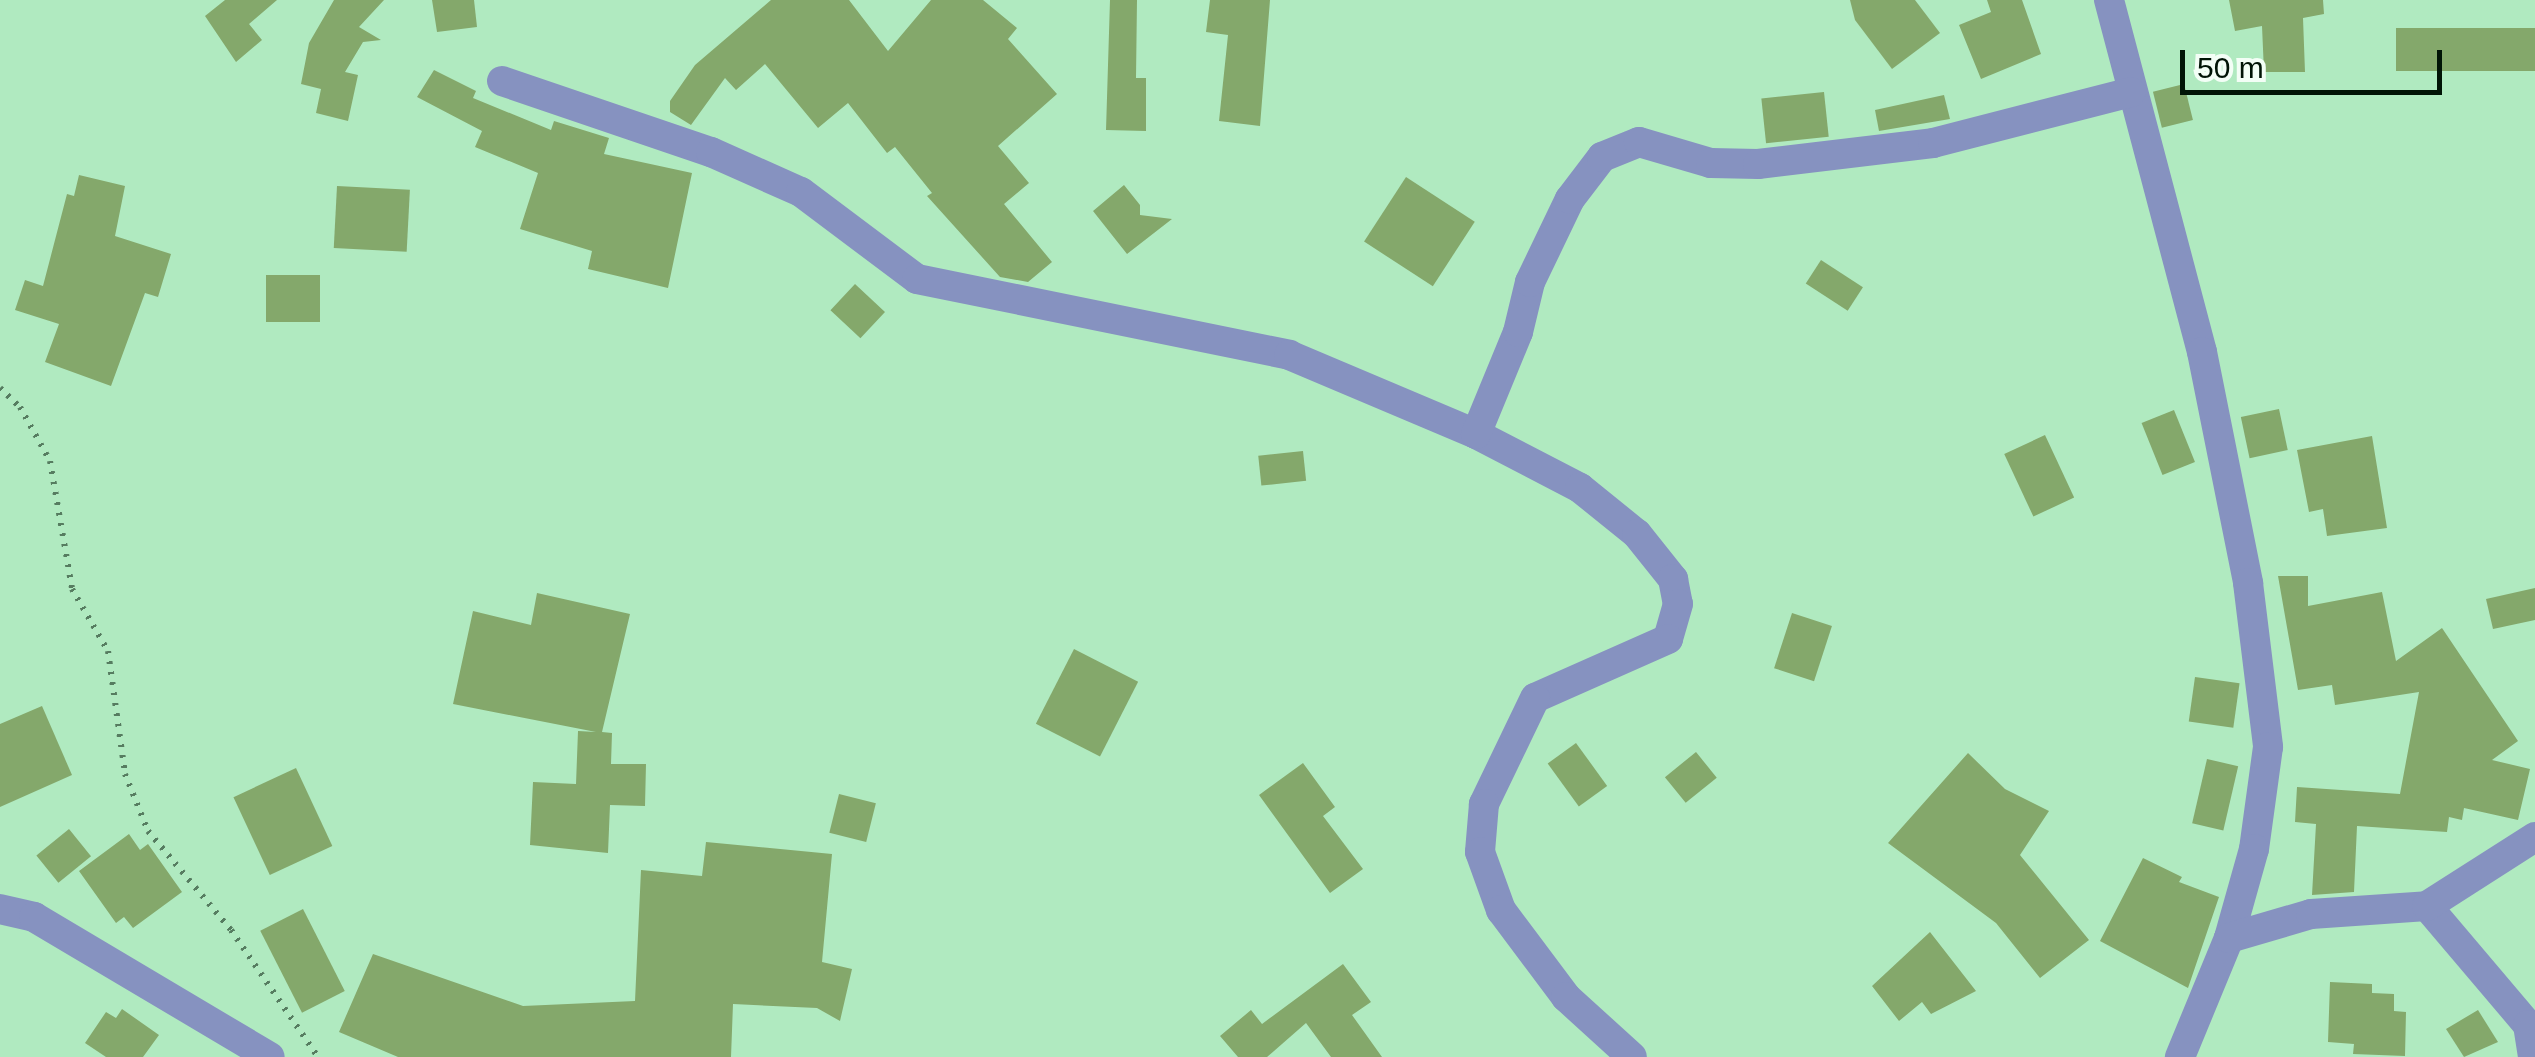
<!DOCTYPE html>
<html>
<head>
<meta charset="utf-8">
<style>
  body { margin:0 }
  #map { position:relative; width:2535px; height:1057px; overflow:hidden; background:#b0eac0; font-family:Helvetica,sans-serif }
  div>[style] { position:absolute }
  .building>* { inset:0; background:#84a86b; transform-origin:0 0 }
  .path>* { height:6px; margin-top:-3px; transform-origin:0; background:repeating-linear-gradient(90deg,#567c60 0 2.5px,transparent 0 10.5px) }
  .street>* { height:30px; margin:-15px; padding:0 15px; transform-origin:15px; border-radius:15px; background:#8692c0 }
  span { translate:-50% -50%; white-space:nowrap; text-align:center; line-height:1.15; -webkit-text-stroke:8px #f3fef6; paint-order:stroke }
  .scale { position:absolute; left:2180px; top:50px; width:262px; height:45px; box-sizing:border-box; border:5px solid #011406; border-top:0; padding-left:12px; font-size:30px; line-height:35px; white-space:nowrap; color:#011406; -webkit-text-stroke:8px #f3fef6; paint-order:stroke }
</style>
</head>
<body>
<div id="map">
  <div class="building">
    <i style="clip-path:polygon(225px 0,277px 0,249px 24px,262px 40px,236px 62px,205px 16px)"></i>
    <i style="clip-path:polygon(334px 0,384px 0,359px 27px,381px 40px,363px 42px,345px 72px,358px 75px,348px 121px,316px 113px,321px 89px,301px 84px,309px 43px)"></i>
    <i style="clip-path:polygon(432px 0,474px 0,477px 27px,437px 32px)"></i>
    <i style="clip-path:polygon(771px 0,849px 0,888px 51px,931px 0,983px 0,1017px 28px,1008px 39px,1057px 94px,998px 146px,1029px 183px,1004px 204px,1052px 262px,1028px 282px,1000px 277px,927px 196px,932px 193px,895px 147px,887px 153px,848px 103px,818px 128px,765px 64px,736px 90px,725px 78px,691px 125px,670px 112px,670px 101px,695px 65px)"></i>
    <i style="clip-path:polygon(1110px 0,1137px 0,1136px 78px,1146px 78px,1146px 131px,1106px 130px)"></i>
    <i style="clip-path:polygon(1210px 0,1270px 0,1260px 126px,1219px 121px,1228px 35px,1206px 32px)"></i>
    <i style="clip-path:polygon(1850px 0,1915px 0,1940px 33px,1892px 69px,1855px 20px)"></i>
    <i style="clip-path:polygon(1987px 0,2022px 0,2041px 54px,1981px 79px,1959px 25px,1991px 12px)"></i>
    <i style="clip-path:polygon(2229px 0,2323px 0,2324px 14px,2303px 18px,2305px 72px,2264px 72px,2262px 26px,2235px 31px)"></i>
    <i style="left:2535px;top:28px;width:43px;height:139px;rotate:90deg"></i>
    <i style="clip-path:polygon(434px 70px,476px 91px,473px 98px,551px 130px,554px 121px,609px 138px,604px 154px,692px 173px,668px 288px,588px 269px,592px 251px,520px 229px,538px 173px,475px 147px,482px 131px,417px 97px)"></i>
    <i style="left:2184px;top:84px;width:37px;height:32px;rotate:76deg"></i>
    <i style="left:1824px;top:92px;width:45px;height:63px;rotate:84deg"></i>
    <i style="clip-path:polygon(1944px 95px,1950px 119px,1879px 131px,1875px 110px)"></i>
    <i style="clip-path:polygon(79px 175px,125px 186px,115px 236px,171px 254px,158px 297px,145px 293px,111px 386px,45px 362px,59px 324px,15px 310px,25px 280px,43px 286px,67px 194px,74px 196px)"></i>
    <i style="left:1406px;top:177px;width:82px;height:77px;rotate:33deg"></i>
    <i style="clip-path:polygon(1124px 185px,1140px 205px,1140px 215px,1172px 219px,1127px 254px,1093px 211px)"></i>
    <i style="left:337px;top:186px;width:73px;height:62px;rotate:3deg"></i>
    <i style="left:1821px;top:260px;width:50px;height:28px;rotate:33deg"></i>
    <i style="left:266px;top:275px;width:54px;height:47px"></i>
    <i style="left:855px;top:284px;width:41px;height:36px;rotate:43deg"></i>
    <i style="left:2279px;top:409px;width:42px;height:39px;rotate:78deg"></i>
    <i style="left:2174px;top:410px;width:56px;height:35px;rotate:68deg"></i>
    <i style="left:2045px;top:435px;width:69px;height:45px;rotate:65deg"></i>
    <i style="clip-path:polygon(2372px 436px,2387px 528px,2327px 536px,2323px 509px,2309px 512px,2297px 450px)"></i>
    <i style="left:1303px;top:451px;width:30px;height:45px;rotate:84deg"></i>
    <i style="clip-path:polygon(2278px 576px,2308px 576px,2308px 606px,2382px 592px,2396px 661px,2442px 628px,2518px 741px,2492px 760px,2530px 769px,2518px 820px,2464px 808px,2462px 820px,2449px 817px,2447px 832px,2357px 826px,2354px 892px,2312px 895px,2316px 824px,2295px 822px,2297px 787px,2400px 794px,2419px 692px,2335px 705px,2332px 685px,2298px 690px)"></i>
    <i style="clip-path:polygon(2535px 588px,2535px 620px,2493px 629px,2486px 599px)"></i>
    <i style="clip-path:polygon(537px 593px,630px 614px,602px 732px,612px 733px,611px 764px,646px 764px,645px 806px,610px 805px,608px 853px,530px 845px,533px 782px,576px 784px,578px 731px,596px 732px,453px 704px,473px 611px,531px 625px)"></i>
    <i style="left:1792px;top:613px;width:42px;height:58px;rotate:18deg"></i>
    <i style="left:1074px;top:649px;width:72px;height:84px;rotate:27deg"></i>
    <i style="left:2195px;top:677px;width:45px;height:45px;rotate:8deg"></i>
    <i style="clip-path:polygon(42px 706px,72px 775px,0 807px,0 724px)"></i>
    <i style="left:1576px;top:743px;width:53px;height:35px;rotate:54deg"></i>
    <i style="left:1696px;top:752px;width:33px;height:40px;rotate:51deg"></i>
    <i style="clip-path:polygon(1968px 753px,2005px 789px,2049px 811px,2020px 855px,2089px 940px,2040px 978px,1996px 923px,1888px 843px)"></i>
    <i style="left:2207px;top:759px;width:32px;height:66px;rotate:13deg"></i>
    <i style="clip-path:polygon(1303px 763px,1335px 807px,1323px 816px,1363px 869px,1330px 893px,1259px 795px)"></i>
    <i style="left:296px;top:768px;width:86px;height:69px;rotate:65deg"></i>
    <i style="left:839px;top:794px;width:38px;height:40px;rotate:14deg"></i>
    <i style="left:69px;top:829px;width:35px;height:42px;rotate:51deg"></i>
    <i style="clip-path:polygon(129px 834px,140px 850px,148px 844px,182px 892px,133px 928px,124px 917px,116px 923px,79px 871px)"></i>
    <i style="clip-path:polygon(706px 842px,832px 854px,822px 962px,852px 969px,840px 1021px,817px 1008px,733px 1004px,731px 1057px,398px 1057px,339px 1032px,373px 954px,523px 1006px,635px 1001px,641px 870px,702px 876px)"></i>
    <i style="clip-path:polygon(2143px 858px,2182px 877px,2179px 882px,2219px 897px,2188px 988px,2100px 941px)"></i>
    <i style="left:303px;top:909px;width:92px;height:48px;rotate:63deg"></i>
    <i style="clip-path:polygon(1930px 932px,1976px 991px,1931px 1014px,1922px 1002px,1899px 1021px,1872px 986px)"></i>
    <i style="clip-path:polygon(1343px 964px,1371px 1002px,1352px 1015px,1382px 1057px,1331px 1057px,1306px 1023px,1267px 1057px,1238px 1057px,1220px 1036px,1251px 1010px,1262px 1024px)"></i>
    <i style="clip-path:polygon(2330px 982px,2372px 984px,2372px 993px,2394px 994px,2394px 1011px,2406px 1012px,2405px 1056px,2353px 1054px,2354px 1044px,2328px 1042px)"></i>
    <i style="clip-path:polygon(122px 1009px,159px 1035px,143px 1057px,106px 1057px,85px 1043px,106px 1012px,116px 1018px)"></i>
    <i style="clip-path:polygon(2478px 1010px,2498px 1042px,2464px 1057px,2446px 1029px)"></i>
  </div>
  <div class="path">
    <i style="left:0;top:388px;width:28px;rotate:44deg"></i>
    <i style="left:20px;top:407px;width:62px;rotate:60.9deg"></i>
    <i style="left:50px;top:461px;width:130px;rotate:80.2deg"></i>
    <i style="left:72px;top:589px;width:72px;rotate:59.9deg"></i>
    <i style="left:108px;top:651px;width:124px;rotate:82.1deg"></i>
    <i style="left:125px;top:774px;width:61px;rotate:68deg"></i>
    <i style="left:148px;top:831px;width:129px;rotate:50deg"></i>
    <i style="left:231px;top:930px;width:154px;rotate:55.6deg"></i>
  </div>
  <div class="street">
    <i style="left:2109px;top:0;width:364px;rotate:75.2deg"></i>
    <i style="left:2202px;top:352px;width:236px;rotate:78.7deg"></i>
    <i style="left:2248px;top:583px;width:165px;rotate:83deg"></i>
    <i style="left:2268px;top:747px;width:103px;rotate:97.8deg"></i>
    <i style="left:2254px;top:849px;width:92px;rotate:105.7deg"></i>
    <i style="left:2229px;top:938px;width:129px;rotate:112.4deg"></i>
    <i style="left:502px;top:81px;width:221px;rotate:18.8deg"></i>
    <i style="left:711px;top:152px;width:98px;rotate:24deg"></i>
    <i style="left:801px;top:192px;width:145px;rotate:36.9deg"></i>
    <i style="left:917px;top:279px;width:380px;rotate:11.5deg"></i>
    <i style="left:1289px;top:355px;width:203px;rotate:22.9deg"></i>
    <i style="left:1476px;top:434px;width:117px;rotate:27.4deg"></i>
    <i style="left:1580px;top:488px;width:73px;rotate:38.9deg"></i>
    <i style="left:1637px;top:534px;width:58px;rotate:51.3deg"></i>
    <i style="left:1673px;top:579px;width:25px;rotate:79deg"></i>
    <i style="left:1678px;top:604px;width:36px;rotate:106deg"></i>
    <i style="left:1668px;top:639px;width:145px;rotate:156.1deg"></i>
    <i style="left:1535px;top:698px;width:118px;rotate:115.7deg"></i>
    <i style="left:1484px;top:804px;width:48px;rotate:94.8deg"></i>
    <i style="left:1480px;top:852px;width:62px;rotate:70.1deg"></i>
    <i style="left:1501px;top:910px;width:109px;rotate:53.2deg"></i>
    <i style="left:1566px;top:997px;width:89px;rotate:42.3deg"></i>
    <i style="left:1476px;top:434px;width:110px;rotate:-67.6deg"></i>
    <i style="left:1518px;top:332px;width:51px;rotate:-76.5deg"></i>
    <i style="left:1530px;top:282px;width:92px;rotate:-64.3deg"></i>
    <i style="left:1570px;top:199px;width:53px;rotate:-52.7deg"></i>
    <i style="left:1602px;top:157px;width:40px;rotate:-22deg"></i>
    <i style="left:1639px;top:142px;width:75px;rotate:16.3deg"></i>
    <i style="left:1711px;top:163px;width:47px;rotate:1.2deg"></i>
    <i style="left:1758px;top:164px;width:176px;rotate:-6.8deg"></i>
    <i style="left:1933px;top:143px;width:204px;rotate:-14.4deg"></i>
    <i style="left:2427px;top:906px;width:156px;rotate:49.7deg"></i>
    <i style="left:2528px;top:1025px;width:32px;rotate:81deg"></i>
    <i style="left:0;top:909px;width:35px;rotate:13deg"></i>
    <i style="left:34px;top:917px;width:274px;rotate:30.7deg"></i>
    <i style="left:2229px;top:938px;width:85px;rotate:-16.3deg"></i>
    <i style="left:2311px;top:914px;width:116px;rotate:-3.9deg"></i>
    <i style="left:2427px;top:906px;width:128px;rotate:-32.6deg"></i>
  </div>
  <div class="scale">50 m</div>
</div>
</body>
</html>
